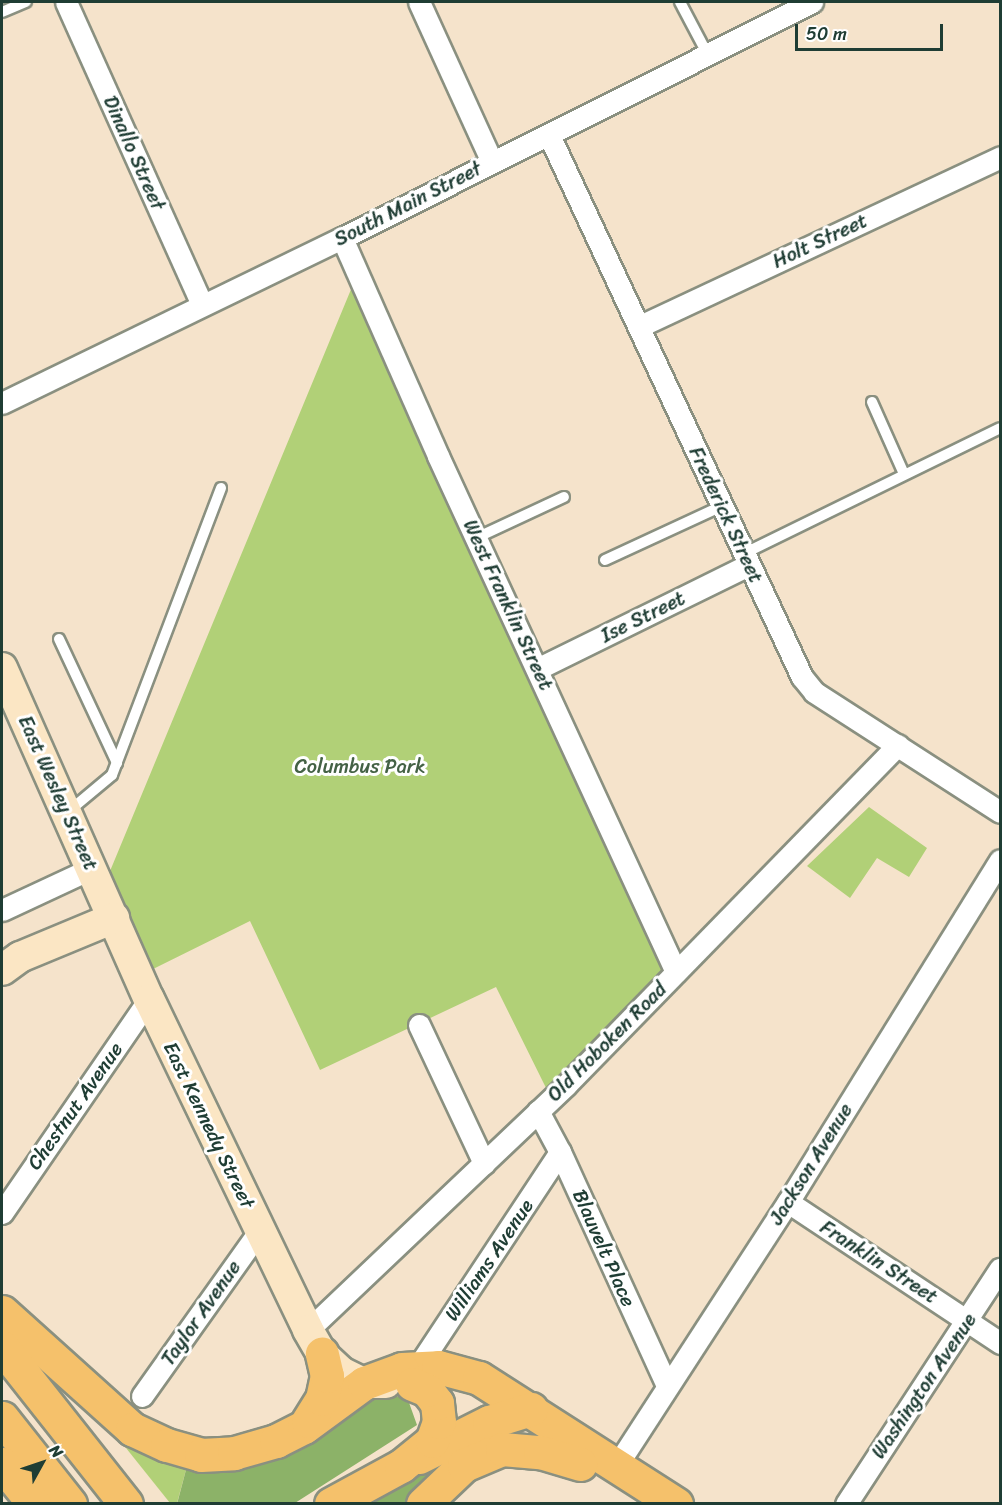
<!DOCTYPE html>
<html>
<head>
<meta charset="utf-8">
<style>
  body { margin:0 }
  #map { position:relative; width:1002px; height:1505px; overflow:hidden; background:#f5e3cb; font-family:Sriracha,sans-serif }
  div>[style] { position:absolute }
  .green>* { inset:0; background:#b1d077 }
  .forest>* { inset:0; background:#8cb268 }
  .roads { filter:drop-shadow(2px 0 #8a9080) drop-shadow(-2px 0 #8a9080) drop-shadow(0 2px #8a9080) drop-shadow(0 -2px #8a9080) }
  .lane>* { height:10px; margin:-5px; padding:0 5px; transform-origin:5px; border-radius:5px; background:#fff }
  .street>* { height:21px; margin:-10.5px; padding:0 10.5px; transform-origin:10.5px; border-radius:10.5px; background:#fff }
  .secondary>* { height:30px; margin:-15px; padding:0 15px; transform-origin:15px; border-radius:15px; background:#fbe6c4 }
  .primary>* { height:33px; margin:-16.5px; padding:0 16.5px; transform-origin:16.5px; border-radius:16.5px; background:#f5c16b }
  .highway>* { height:33px; margin:-16.5px; padding:0 16.5px; transform-origin:16.5px; border-radius:16.5px; background:#f5c16b }
  span { translate:-50% -50%; white-space:nowrap; text-align:center; line-height:1.15; -webkit-text-stroke:6px #fff; paint-order:stroke }
  .street-label { font-size:20px; color:#1f3d34 }
  .park-label { font-size:20px; color:#446245 }
  .frame { position:absolute; inset:0; border:3px solid #1f3d34; pointer-events:none }
  .north { position:absolute; left:12px; top:1433px; width:60px; height:60px; -webkit-text-stroke:4px #fff; paint-order:stroke; rotate:50deg; font-size:16px; font-weight:700; line-height:24px; text-align:center; color:#1f3d34 }
  .north::after { content:''; display:block; margin:auto; width:21px; height:27px; background:#1f3d34; clip-path:polygon(50% 0,100% 100%,50% 72%,0 100%) }
  .scale { position:absolute; left:795px; top:24px; width:148px; height:27px; box-sizing:border-box; border:3px solid #1f3d34; border-top:0; padding-left:8px; font-size:18px; line-height:21px; white-space:nowrap; color:#1f3d34; -webkit-text-stroke:4px #fff; paint-order:stroke }
</style>
</head>
<body>
<div id="map">
  <div class="green">
    <i style="clip-path:polygon(352px 287px,669px 981px,551px 1098px,496px 987px,320px 1070px,250px 921px,143px 974px,103px 888px)"></i>
    <i style="clip-path:polygon(869px 807px,927px 848px,909px 877px,877px 858px,850px 898px,807px 866px)"></i>
    <i style="clip-path:polygon(110px 1428px,187px 1466px,177px 1503px,170px 1503px)"></i>
  </div>
  <div class="forest">
    <i style="clip-path:polygon(376px 1395px,407px 1397px,417px 1425px,295px 1503px,177px 1504px,187px 1466px,229px 1471px,289px 1455px)"></i>
    <i style="clip-path:polygon(446px 1460px,409px 1503px,367px 1503px)"></i>
  </div>
  <div class="roads">
    <div class="lane">
      <i style="left:680px;top:2px;width:60px;rotate:62.2deg"></i>
      <i style="left:2px;top:12px;width:26px;rotate:-23deg"></i>
      <i style="left:872px;top:402px;width:79px;rotate:66deg"></i>
      <i style="left:476px;top:538px;width:97px;rotate:-25deg"></i>
      <i style="left:743px;top:554px;width:286px;rotate:-26.1deg"></i>
      <i style="left:605px;top:560px;width:129px;rotate:-24.8deg"></i>
      <i style="left:59px;top:639px;width:137px;rotate:64.9deg"></i>
      <i style="left:69px;top:811px;width:56px;rotate:-39.9deg"></i>
      <i style="left:112px;top:775px;width:307px;rotate:-69.2deg"></i>
    </div>
    <div class="street">
      <i style="left:66px;top:2px;width:332px;rotate:65.8deg"></i>
      <i style="left:419px;top:2px;width:176px;rotate:65.5deg"></i>
      <i style="left:549px;top:135px;width:598px;rotate:64.98deg"></i>
      <i style="left:802px;top:677px;width:19px;rotate:51deg"></i>
      <i style="left:814px;top:692px;width:221px;rotate:32.8deg"></i>
      <i style="left:342px;top:238px;width:238px;rotate:66.2deg"></i>
      <i style="left:438px;top:456px;width:568px;rotate:65.24deg"></i>
      <i style="left:640px;top:326px;width:398px;rotate:-25.1deg"></i>
      <i style="left:2px;top:403px;width:378px;rotate:-25.9deg"></i>
      <i style="left:342px;top:238px;width:526px;rotate:-26.66deg"></i>
      <i style="left:537px;top:669px;width:235px;rotate:-26.2deg"></i>
      <i style="left:2px;top:910px;width:99px;rotate:-25deg"></i>
      <i style="left:419px;top:1025px;width:153px;rotate:64.8deg"></i>
      <i style="left:538px;top:1111px;width:47px;rotate:61.8deg"></i>
      <i style="left:560px;top:1152px;width:257px;rotate:65.4deg"></i>
      <i style="left:788px;top:1202px;width:255px;rotate:33.6deg"></i>
      <i style="left:2px;top:1213px;width:260px;rotate:-55.5deg"></i>
      <i style="left:308px;top:1330px;width:356px;rotate:-43.5deg"></i>
      <i style="left:566px;top:1085px;width:475px;rotate:-45.7deg"></i>
      <i style="left:417px;top:1368px;width:259px;rotate:-56.5deg"></i>
      <i style="left:142px;top:1396px;width:204px;rotate:-54.6deg"></i>
      <i style="left:617px;top:1465px;width:314px;rotate:-57deg"></i>
      <i style="left:788px;top:1202px;width:402px;rotate:-58.2deg"></i>
      <i style="left:846px;top:1504px;width:281px;rotate:-56.8deg"></i>
    </div>
    <div class="secondary">
      <i style="left:2px;top:668px;width:362px;rotate:66.1deg"></i>
      <i style="left:149px;top:999px;width:367px;rotate:64.3deg"></i>
      <i style="left:308px;top:1330px;width:28px;rotate:60deg"></i>
      <i style="left:322px;top:1354px;width:26px;rotate:43deg"></i>
      <i style="left:341px;top:1372px;width:25px;rotate:26deg"></i>
      <i style="left:364px;top:1383px;width:22px"></i>
      <i style="left:2px;top:970px;width:22px;rotate:-36deg"></i>
      <i style="left:20px;top:957px;width:102px;rotate:-22.5deg"></i>
    </div>
    <div class="primary">
      <i style="left:402px;top:1369px;width:36px;rotate:-3deg"></i>
      <i style="left:438px;top:1367px;width:42px;rotate:15deg"></i>
      <i style="left:479px;top:1378px;width:234px;rotate:32.6deg"></i>
    </div>
    <div class="highway">
      <i style="left:2px;top:1312px;width:175px;rotate:42deg"></i>
      <i style="left:132px;top:1429px;width:38px;rotate:25deg"></i>
      <i style="left:167px;top:1445px;width:35px;rotate:16deg"></i>
      <i style="left:201px;top:1455px;width:33px;rotate:-3deg"></i>
      <i style="left:234px;top:1453px;width:44px;rotate:-15.9deg"></i>
      <i style="left:276px;top:1441px;width:31px;rotate:-27deg"></i>
      <i style="left:304px;top:1427px;width:74px;rotate:-36.3deg"></i>
      <i style="left:364px;top:1383px;width:40px;rotate:-20.2deg"></i>
      <i style="left:2px;top:1347px;width:200px;rotate:51.7deg"></i>
      <i style="left:2px;top:1418px;width:110px;rotate:51.7deg"></i>
      <i style="left:308px;top:1421px;width:26px;rotate:-58deg"></i>
      <i style="left:322px;top:1399px;width:24px;rotate:-78deg"></i>
      <i style="left:327px;top:1376px;width:23px;rotate:-103deg"></i>
      <i style="left:419px;top:1457px;width:78px;rotate:-26.6deg"></i>
      <i style="left:489px;top:1422px;width:44px;rotate:-17.2deg"></i>
      <i style="left:2px;top:1464px;width:51px;rotate:51.3deg"></i>
      <i style="left:331px;top:1504px;width:80px;rotate:-28.5deg"></i>
      <i style="left:401px;top:1466px;width:40px;rotate:-39deg"></i>
      <i style="left:432px;top:1441px;width:20px;rotate:-70deg"></i>
      <i style="left:439px;top:1422px;width:19px;rotate:-96deg"></i>
      <i style="left:437px;top:1403px;width:16px;rotate:-128deg"></i>
      <i style="left:427px;top:1390px;width:16px;rotate:-158deg"></i>
      <i style="left:423px;top:1504px;width:57px;rotate:-43.6deg"></i>
      <i style="left:464px;top:1465px;width:41px;rotate:-22.8deg"></i>
      <i style="left:502px;top:1449px;width:38px;rotate:5deg"></i>
      <i style="left:540px;top:1452px;width:42px;rotate:16.7deg"></i>
    </div>
  </div>
  <div class="street-label">
    <span style="left:134px;top:153px;rotate:66deg">Dinallo Street</span>
    <span style="left:408px;top:204px;rotate:-27deg">South Main Street</span>
    <span style="left:820px;top:241px;rotate:-25deg">Holt Street</span>
    <span style="left:726px;top:515px;rotate:65deg">Frederick Street</span>
    <span style="left:508px;top:605px;rotate:65deg">West Franklin Street</span>
    <span style="left:643px;top:617px;rotate:-26deg">Ise Street</span>
    <span style="left:58px;top:793px;rotate:66deg">East Wesley Street</span>
    <span style="left:607px;top:1042px;rotate:-45deg">Old Hoboken Road</span>
    <span style="left:75px;top:1106px;rotate:-55deg">Chestnut Avenue</span>
    <span style="left:209px;top:1125px;rotate:64deg">East Kennedy Street</span>
    <span style="left:811px;top:1164px;rotate:-58deg">Jackson Avenue</span>
    <span style="left:604px;top:1248px;rotate:66deg">Blauvelt Place</span>
    <span style="left:489px;top:1260px;rotate:-56deg">Williams Avenue</span>
    <span style="left:879px;top:1262px;rotate:33deg">Franklin Street</span>
    <span style="left:201px;top:1313px;rotate:-55deg">Taylor Avenue</span>
    <span style="left:924px;top:1386px;rotate:-56deg">Washington Avenue</span>
  </div>
  <div class="park-label">
    <span style="left:360px;top:766px">Columbus Park</span>
  </div>
  <div class="frame"></div>
  <div class="north">N</div>
  <div class="scale">50 m</div>
</div>
</body>
</html>
